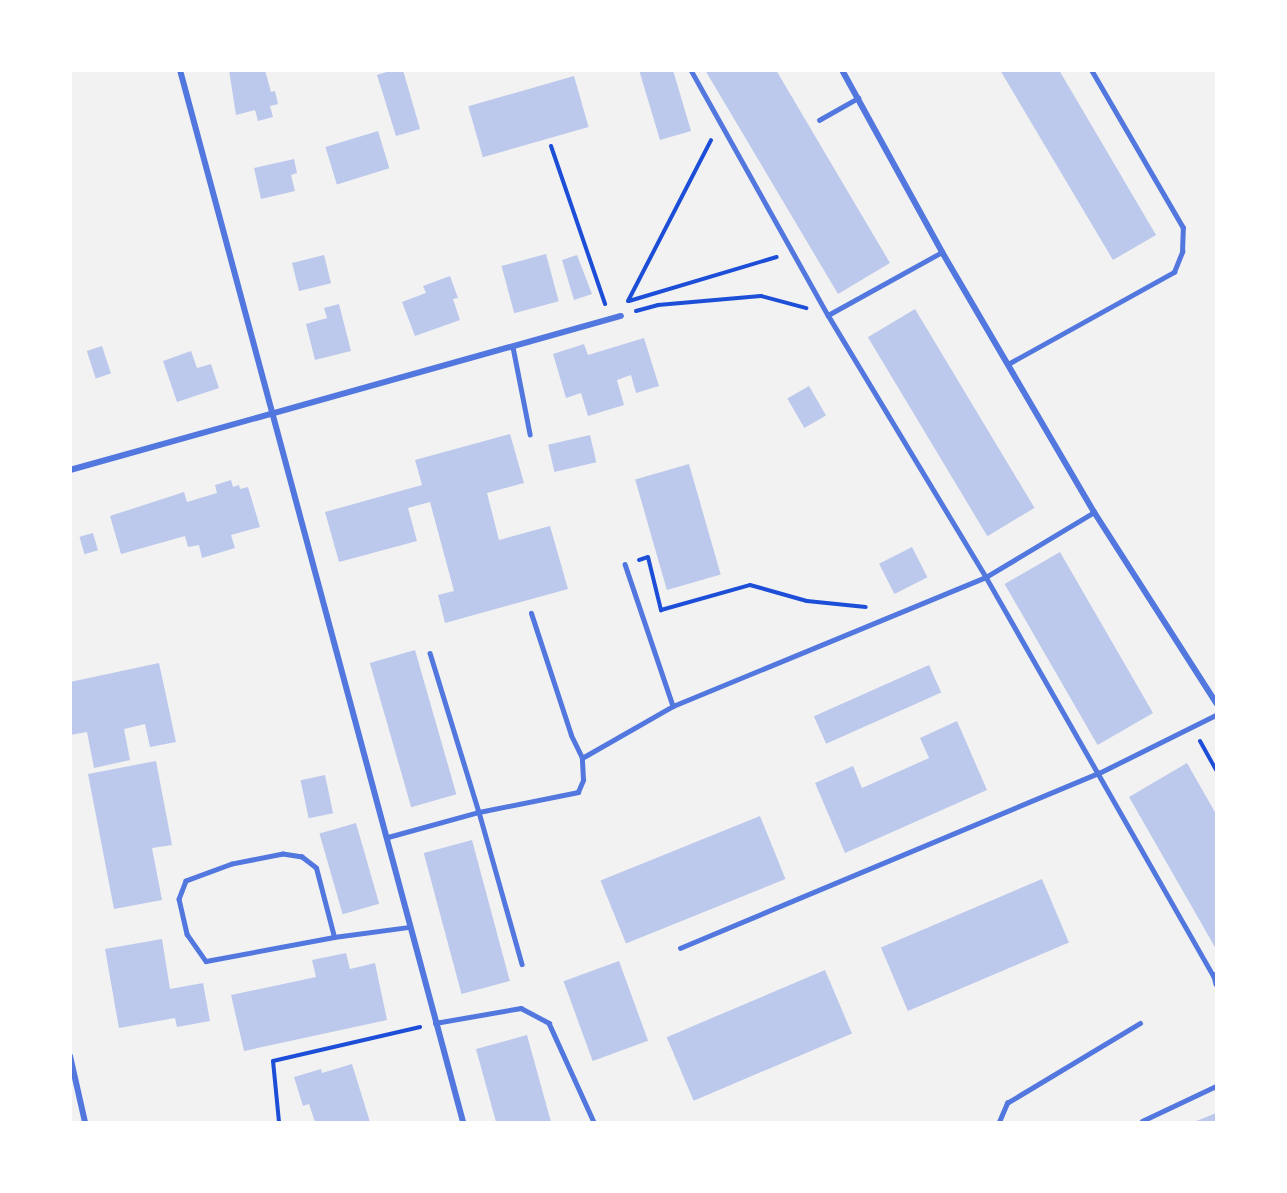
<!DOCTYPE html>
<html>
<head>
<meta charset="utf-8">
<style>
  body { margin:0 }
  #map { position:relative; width:1287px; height:1193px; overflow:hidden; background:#f2f2f2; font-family:"PT Sans",sans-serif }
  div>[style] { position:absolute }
  .building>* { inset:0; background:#bdc9ec; transform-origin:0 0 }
  .path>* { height:4px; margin:-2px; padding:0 2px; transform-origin:2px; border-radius:2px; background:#1d4ed8 }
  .service>* { height:4.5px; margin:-2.25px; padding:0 2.25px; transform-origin:2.25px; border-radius:2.25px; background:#5277de }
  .minor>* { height:6px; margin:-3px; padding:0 3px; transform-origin:3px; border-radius:3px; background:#5277de }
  span { translate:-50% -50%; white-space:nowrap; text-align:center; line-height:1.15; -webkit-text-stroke:4.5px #fff; paint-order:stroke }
  .frame { position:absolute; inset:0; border:72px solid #fff; pointer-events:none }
</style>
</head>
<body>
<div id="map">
  <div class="building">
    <i style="clip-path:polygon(229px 70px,265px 70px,271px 92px,275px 91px,278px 104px,270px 106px,273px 117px,258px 121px,255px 110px,236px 115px)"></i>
    <i style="clip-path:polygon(393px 70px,403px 70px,420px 129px,396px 136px,377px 75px)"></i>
    <i style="clip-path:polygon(639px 70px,673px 70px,691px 131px,660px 140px)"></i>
    <i style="clip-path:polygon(705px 70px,776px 70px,890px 263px,838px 294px)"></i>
    <i style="clip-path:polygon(1000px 70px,1059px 70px,1156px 235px,1113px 260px)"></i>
    <i style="left:574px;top:76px;width:53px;height:110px;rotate:74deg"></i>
    <i style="left:378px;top:131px;width:39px;height:55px;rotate:73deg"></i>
    <i style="clip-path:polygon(294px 159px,297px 173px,291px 175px,295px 191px,261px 199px,254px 168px)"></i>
    <i style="left:546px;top:254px;width:49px;height:46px;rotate:75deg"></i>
    <i style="left:324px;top:255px;width:29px;height:33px;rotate:76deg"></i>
    <i style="clip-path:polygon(577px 255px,592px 294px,574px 300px,562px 260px)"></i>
    <i style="clip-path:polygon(450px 276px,458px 298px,453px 299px,460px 320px,415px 336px,402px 302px,426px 293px,423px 286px)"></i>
    <i style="clip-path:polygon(339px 304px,351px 351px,315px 360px,306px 324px,327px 318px,324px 308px)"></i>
    <i style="left:915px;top:309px;width:232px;height:55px;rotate:59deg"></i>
    <i style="clip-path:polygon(644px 338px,659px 386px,636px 393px,631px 375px,617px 380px,624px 405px,588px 416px,581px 393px,566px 398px,553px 354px,584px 344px,588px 355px)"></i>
    <i style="left:102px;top:346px;width:29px;height:16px;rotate:72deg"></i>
    <i style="clip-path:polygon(191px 351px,197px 368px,211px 364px,219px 388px,177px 402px,163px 361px)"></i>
    <i style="left:809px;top:386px;width:34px;height:25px;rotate:60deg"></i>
    <i style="clip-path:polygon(510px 434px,524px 483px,487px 493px,499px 540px,550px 526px,568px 589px,445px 623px,438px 595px,454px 591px,430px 502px,408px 508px,417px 541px,339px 562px,325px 512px,422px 485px,415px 460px)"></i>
    <i style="left:590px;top:435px;width:28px;height:43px;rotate:77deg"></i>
    <i style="left:689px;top:464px;width:115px;height:56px;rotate:74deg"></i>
    <i style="clip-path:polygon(231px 480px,233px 487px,239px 485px,240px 489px,248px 487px,260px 527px,231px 535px,235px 548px,202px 558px,199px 545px,188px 547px,185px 536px,121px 554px,110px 516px,184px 492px,187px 502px,217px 493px,215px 485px)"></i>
    <i style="left:93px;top:533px;width:18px;height:14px;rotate:74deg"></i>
    <i style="left:912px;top:547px;width:34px;height:37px;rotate:63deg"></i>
    <i style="left:1060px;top:552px;width:186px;height:64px;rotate:60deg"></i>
    <i style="left:415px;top:650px;width:150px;height:47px;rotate:74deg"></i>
    <i style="clip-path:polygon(159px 663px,176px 742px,150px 747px,145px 724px,124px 729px,130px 760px,94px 768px,87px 732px,70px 735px,70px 682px)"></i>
    <i style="left:929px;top:665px;width:30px;height:126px;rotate:66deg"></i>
    <i style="clip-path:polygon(957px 721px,987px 790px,845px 853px,815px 783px,853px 766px,862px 788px,929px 758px,920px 738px)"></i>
    <i style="clip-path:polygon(156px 761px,172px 845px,152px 848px,162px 900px,114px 909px,88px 774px)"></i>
    <i style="clip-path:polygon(1187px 763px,1216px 814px,1216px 949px,1129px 797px)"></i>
    <i style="left:325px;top:775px;width:39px;height:25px;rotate:78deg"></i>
    <i style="left:760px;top:816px;width:68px;height:172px;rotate:68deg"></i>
    <i style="left:356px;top:823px;width:84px;height:38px;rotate:74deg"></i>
    <i style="left:472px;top:840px;width:146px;height:50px;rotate:75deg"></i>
    <i style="left:1042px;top:879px;width:69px;height:175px;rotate:67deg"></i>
    <i style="clip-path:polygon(162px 939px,170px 989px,203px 983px,210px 1021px,177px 1027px,175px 1018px,119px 1028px,105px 949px)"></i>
    <i style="clip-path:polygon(346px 953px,350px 969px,375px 963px,387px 1020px,244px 1051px,231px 995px,316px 977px,312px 960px)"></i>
    <i style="left:619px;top:961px;width:85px;height:59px;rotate:70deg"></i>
    <i style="left:825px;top:970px;width:69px;height:172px;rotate:67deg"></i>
    <i style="clip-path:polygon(527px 1035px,551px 1122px,496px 1122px,476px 1049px)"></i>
    <i style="clip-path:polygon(352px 1064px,370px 1122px,315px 1122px,309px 1104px,303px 1106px,294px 1077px,321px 1069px,322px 1073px)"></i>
    <i style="clip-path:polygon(1216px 1113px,1216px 1122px,1194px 1122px)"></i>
  </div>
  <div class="path">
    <i style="left:551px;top:146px;width:167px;rotate:71.1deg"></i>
    <i style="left:628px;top:301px;width:181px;rotate:-62.7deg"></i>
    <i style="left:629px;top:301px;width:154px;rotate:-16.6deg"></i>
    <i style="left:636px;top:311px;width:23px;rotate:-15deg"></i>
    <i style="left:658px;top:305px;width:103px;rotate:-5deg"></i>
    <i style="left:761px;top:296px;width:47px;rotate:14.9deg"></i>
    <i style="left:639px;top:560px;width:9px;rotate:-18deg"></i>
    <i style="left:648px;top:557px;width:55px;rotate:76.2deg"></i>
    <i style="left:661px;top:610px;width:92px;rotate:-15.7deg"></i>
    <i style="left:750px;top:585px;width:59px;rotate:15.7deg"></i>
    <i style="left:807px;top:601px;width:59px;rotate:5.8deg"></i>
    <i style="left:1200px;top:741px;width:33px;rotate:61deg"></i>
    <i style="left:279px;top:1122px;width:61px;rotate:-95.6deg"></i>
    <i style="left:273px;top:1061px;width:151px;rotate:-13deg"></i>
  </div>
  <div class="service">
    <i style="left:691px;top:70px;width:281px;rotate:60.8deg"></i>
    <i style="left:828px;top:315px;width:306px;rotate:58.9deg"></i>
    <i style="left:986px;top:577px;width:460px;rotate:60.3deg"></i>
    <i style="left:819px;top:120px;width:45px;rotate:-29.4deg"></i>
    <i style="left:828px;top:315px;width:130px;rotate:-28.9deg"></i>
    <i style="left:513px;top:347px;width:89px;rotate:78.9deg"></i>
    <i style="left:1008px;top:364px;width:190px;rotate:-29deg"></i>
    <i style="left:1174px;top:272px;width:22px;rotate:-68deg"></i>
    <i style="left:1182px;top:252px;width:24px;rotate:-88deg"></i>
    <i style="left:1183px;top:228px;width:183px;rotate:-120.2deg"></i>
    <i style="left:625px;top:564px;width:150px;rotate:71.3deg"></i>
    <i style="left:430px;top:653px;width:166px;rotate:72.9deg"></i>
    <i style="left:479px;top:812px;width:158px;rotate:74.2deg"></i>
    <i style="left:582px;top:758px;width:105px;rotate:-29.7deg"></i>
    <i style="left:673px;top:706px;width:339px;rotate:-22.4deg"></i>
    <i style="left:986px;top:577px;width:126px;rotate:-31deg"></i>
    <i style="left:388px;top:837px;width:94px;rotate:-15.4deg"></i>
    <i style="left:479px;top:812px;width:101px;rotate:-11.4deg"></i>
    <i style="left:578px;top:792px;width:13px;rotate:-67deg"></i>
    <i style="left:583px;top:780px;width:22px;rotate:-93deg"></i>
    <i style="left:582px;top:758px;width:25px;rotate:-116deg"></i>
    <i style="left:571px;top:735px;width:128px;rotate:-108.2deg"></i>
    <i style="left:334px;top:937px;width:71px;rotate:-104.6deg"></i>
    <i style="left:316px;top:868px;width:18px;rotate:-142deg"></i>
    <i style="left:302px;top:857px;width:19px;rotate:-171deg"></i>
    <i style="left:283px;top:854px;width:52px;rotate:168.9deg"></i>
    <i style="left:232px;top:864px;width:49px;rotate:159.7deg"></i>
    <i style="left:186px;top:881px;width:19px;rotate:111deg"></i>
    <i style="left:179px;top:899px;width:36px;rotate:77deg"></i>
    <i style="left:187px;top:934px;width:33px;rotate:55deg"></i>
    <i style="left:206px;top:961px;width:130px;rotate:-10.6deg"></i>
    <i style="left:334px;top:937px;width:76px;rotate:-7.6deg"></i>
    <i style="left:680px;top:948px;width:454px;rotate:-22.7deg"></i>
    <i style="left:1099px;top:773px;width:131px;rotate:-26.4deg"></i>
    <i style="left:1216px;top:974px;width:3px;rotate:135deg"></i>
    <i style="left:1214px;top:976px;width:8px;rotate:76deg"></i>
    <i style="left:435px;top:1023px;width:87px;rotate:-9.9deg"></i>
    <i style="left:521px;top:1008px;width:32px;rotate:28deg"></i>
    <i style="left:549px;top:1023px;width:109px;rotate:65.6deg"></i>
    <i style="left:1142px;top:1121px;width:82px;rotate:-25.3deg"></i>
    <i style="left:999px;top:1122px;width:21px;rotate:-67deg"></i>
    <i style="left:1007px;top:1103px;width:155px;rotate:-31deg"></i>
  </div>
  <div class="minor">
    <i style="left:180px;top:70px;width:1089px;rotate:74.94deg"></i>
    <i style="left:842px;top:70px;width:208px;rotate:61.2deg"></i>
    <i style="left:942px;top:252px;width:301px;rotate:59.7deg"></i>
    <i style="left:1094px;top:512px;width:227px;rotate:57.4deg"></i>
    <i style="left:70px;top:470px;width:572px;rotate:-15.62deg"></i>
    <i style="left:70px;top:1056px;width:68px;rotate:77.2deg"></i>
  </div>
  <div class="frame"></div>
</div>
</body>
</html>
